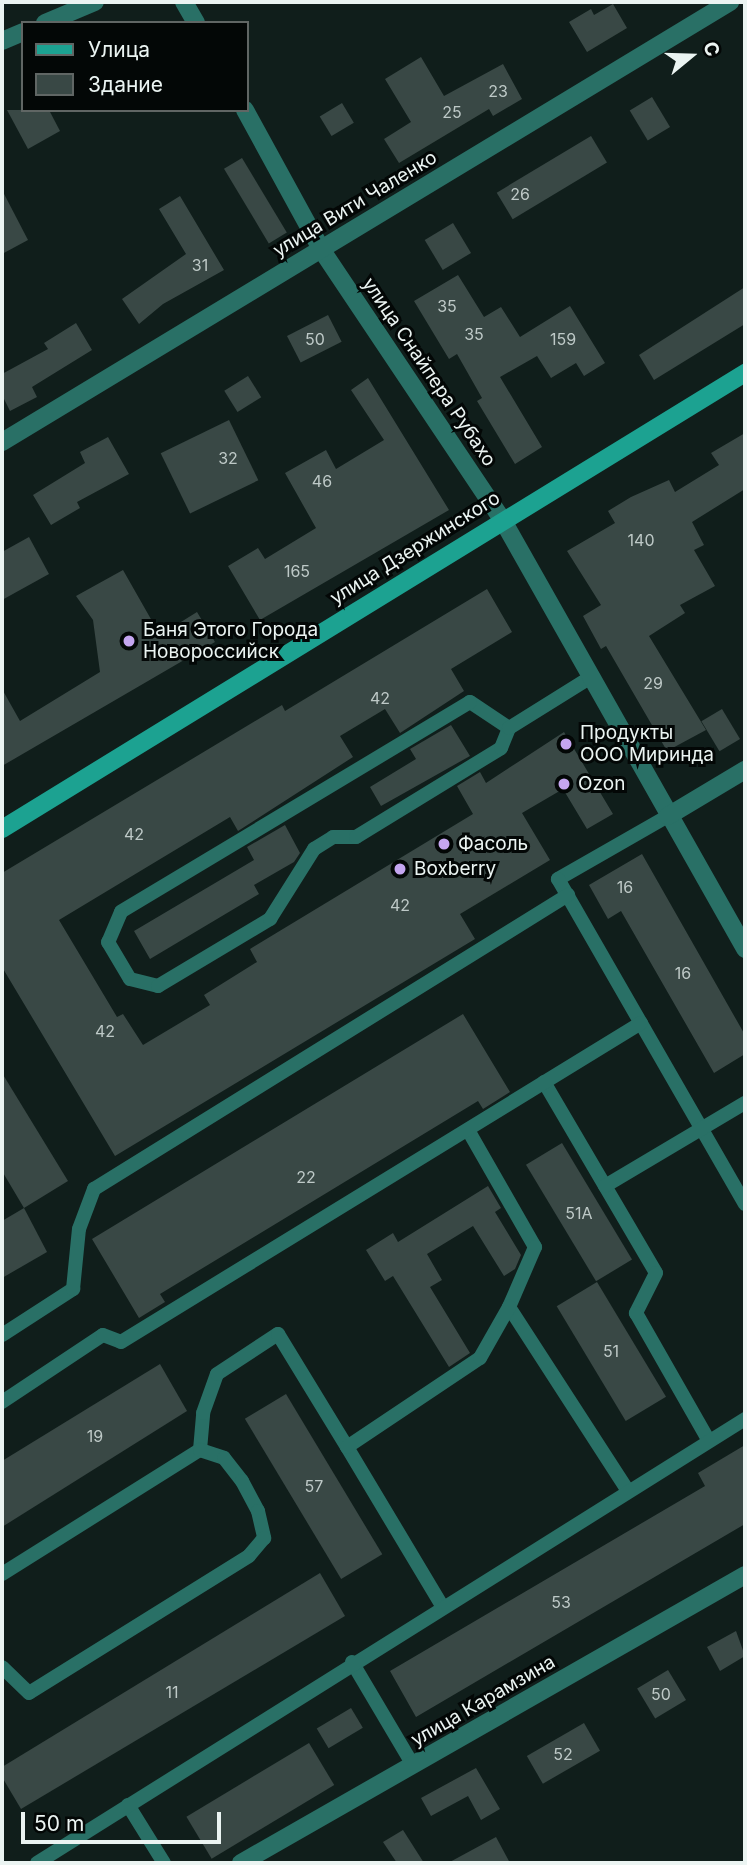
<!DOCTYPE html>
<html>
<head>
<meta charset="utf-8">
<style>
  body { margin:0 }
  #map { position:relative; width:747px; height:1865px; overflow:hidden; background:#101e1b; font-family:Inter,sans-serif }
  div>[style] { position:absolute }
  .building>* { inset:0; background:#394845; transform-origin:0 0 }
  .lane>* { height:14px; margin:-7px; padding:0 7px; transform-origin:7px; border-radius:7px; background:#297066 }
  .street>* { height:18px; margin:-9px; padding:0 9px; transform-origin:9px; border-radius:9px; background:#297066 }
  .secondary>* { height:18px; margin:-9px; padding:0 9px; transform-origin:9px; border-radius:9px; background:#1ca291 }
  .dots>* { width:19px; height:19px; translate:-50% -50%; box-sizing:border-box; border:4px solid #030706; border-radius:50% }
  span { translate:-50% -50%; white-space:nowrap; text-align:center; line-height:1.15; -webkit-text-stroke:6px #030706; paint-order:stroke }
  .number-label { font-size:16px; color:#bec9c7 }
  .number-label span { -webkit-text-stroke-width:0 }
  .street-label { font-size:19px; color:#ebf4f2 }
  .poi-label { font-size:19px; color:#ebf4f2 }
  .left { translate:0 -50%; text-align:left }
  .frame { position:absolute; inset:0; border:4px solid #ebf4f2; pointer-events:none }
  .legend { position:absolute; left:21px; top:21px; width:228px; height:91px; box-sizing:border-box; background:#030706; border:2px solid #606664; margin:0; padding:9px 12px; list-style:none; font-size:21px; color:#ebf4f2 }
  .legend li { display:flex; align-items:center; gap:14px; height:35px }
  .legend b { width:35px; border:2px solid #606664 }
  .north { position:absolute; left:656px; top:21px; width:70px; height:70px; -webkit-text-stroke:5px #030706; paint-order:stroke; rotate:71deg; font-size:19px; font-weight:700; line-height:28px; text-align:center; color:#ebf4f2 }
  .north::after { content:''; display:block; margin:auto; width:24px; height:32px; background:#ebf4f2; clip-path:polygon(50% 0,100% 100%,50% 72%,0 100%) }
  .scale { position:absolute; left:21px; top:1812px; width:200px; height:32px; box-sizing:border-box; border:4px solid #ebf4f2; border-top:0; padding-left:9px; font-size:21px; line-height:24px; white-space:nowrap; color:#ebf4f2; -webkit-text-stroke:5px #030706; paint-order:stroke }
</style>
</head>
<body>
<div id="map">
  <div class="building">
    <i style="clip-path:polygon(613px 4px,627px 28px,587px 52px,569px 22px,591px 9px,594px 15px)"></i>
    <i style="clip-path:polygon(421px 57px,444px 96px,503px 64px,522px 99px,493px 116px,489px 109px,399px 163px,384px 139px,411px 122px,385px 79px)"></i>
    <i style="left:652px;top:97px;width:35px;height:26px;rotate:59deg"></i>
    <i style="left:342px;top:103px;width:23px;height:26px;rotate:59deg"></i>
    <i style="clip-path:polygon(7px 110px,49px 110px,60px 131px,28px 149px)"></i>
    <i style="left:591px;top:136px;width:31px;height:110px;rotate:59deg"></i>
    <i style="left:242px;top:158px;width:87px;height:21px;rotate:59deg"></i>
    <i style="clip-path:polygon(2px 190px,28px 240px,2px 254px)"></i>
    <i style="clip-path:polygon(180px 196px,224px 270px,163px 304px,139px 324px,122px 299px,186px 254px,159px 209px)"></i>
    <i style="left:453px;top:223px;width:35px;height:33px;rotate:59deg"></i>
    <i style="clip-path:polygon(458px 275px,484px 317px,501px 307px,520px 337px,570px 306px,605px 363px,584px 376px,576px 363px,551px 378px,537px 356px,500px 377px,542px 447px,515px 464px,477px 401px,482px 398px,457px 354px,449px 359px,414px 301px)"></i>
    <i style="clip-path:polygon(745px 287px,745px 324px,654px 380px,639px 355px)"></i>
    <i style="left:328px;top:315px;width:30px;height:46px;rotate:63deg"></i>
    <i style="clip-path:polygon(76px 323px,92px 350px,32px 387px,37px 397px,10px 411px,2px 395px,2px 374px,48px 349px,44px 343px)"></i>
    <i style="left:248px;top:376px;width:25px;height:28px;rotate:58deg"></i>
    <i style="clip-path:polygon(368px 378px,449px 510px,260px 620px,228px 566px,258px 548px,265px 559px,316px 528px,285px 473px,326px 450px,336px 469px,384px 440px,351px 390px)"></i>
    <i style="left:229px;top:420px;width:67px;height:76px;rotate:64deg"></i>
    <i style="clip-path:polygon(745px 433px,745px 489px,692px 522px,704px 545px,694px 550px,715px 586px,680px 605px,685px 613px,649px 636px,706px 730px,667px 751px,606px 646px,601px 649px,583px 616px,601px 605px,567px 551px,615px 523px,608px 511px,631px 497px,669px 480px,675px 492px,719px 465px,711px 453px)"></i>
    <i style="clip-path:polygon(108px 437px,129px 474px,77px 502px,80px 508px,51px 525px,33px 495px,85px 463px,80px 452px)"></i>
    <i style="clip-path:polygon(29px 537px,49px 574px,2px 600px,2px 552px)"></i>
    <i style="clip-path:polygon(123px 570px,160px 635px,197px 612px,215px 642px,2px 766px,2px 689px,20px 721px,100px 672px,93px 620px,76px 596px)"></i>
    <i style="clip-path:polygon(487px 589px,512px 632px,451px 669px,464px 691px,400px 733px,385px 709px,340px 736px,353px 757px,238px 831px,230px 817px,59px 920px,117px 1017px,123px 1014px,143px 1045px,210px 1005px,204px 995px,257px 962px,250px 949px,473px 814px,457px 786px,480px 772px,486px 783px,564px 732px,613px 814px,587px 829px,563px 789px,522px 813px,550px 860px,460px 914px,475px 939px,115px 1156px,2px 967px,2px 873px,282px 705px,285px 711px)"></i>
    <i style="left:722px;top:709px;width:35px;height:24px;rotate:59deg"></i>
    <i style="clip-path:polygon(451px 725px,470px 756px,381px 806px,370px 787px,416px 759px,410px 749px)"></i>
    <i style="clip-path:polygon(285px 825px,300px 853px,294px 862px,254px 885px,259px 894px,150px 959px,134px 931px,254px 860px,247px 847px)"></i>
    <i style="clip-path:polygon(642px 854px,745px 1035px,745px 1054px,714px 1073px,621px 911px,608px 919px,589px 885px)"></i>
    <i style="clip-path:polygon(463px 1014px,510px 1092px,483px 1109px,478px 1101px,160px 1294px,165px 1302px,139px 1318px,92px 1239px)"></i>
    <i style="clip-path:polygon(2px 1073px,68px 1181px,24px 1208px,2px 1171px)"></i>
    <i style="left:562px;top:1143px;width:136px;height:42px;rotate:59deg"></i>
    <i style="clip-path:polygon(488px 1186px,501px 1208px,495px 1212px,521px 1255px,515px 1269px,504px 1276px,473px 1226px,427px 1254px,442px 1280px,430px 1287px,470px 1353px,449px 1367px,393px 1276px,385px 1281px,366px 1250px,393px 1233px,398px 1242px)"></i>
    <i style="clip-path:polygon(24px 1208px,47px 1252px,2px 1278px,2px 1221px)"></i>
    <i style="left:597px;top:1282px;width:134px;height:47px;rotate:59deg"></i>
    <i style="clip-path:polygon(160px 1364px,187px 1411px,2px 1527px,2px 1461px)"></i>
    <i style="left:286px;top:1394px;width:187px;height:48px;rotate:59deg"></i>
    <i style="clip-path:polygon(745px 1445px,745px 1524px,416px 1717px,390px 1671px,705px 1486px,698px 1473px)"></i>
    <i style="clip-path:polygon(320px 1573px,345px 1616px,21px 1809px,2px 1777px,2px 1767px)"></i>
    <i style="clip-path:polygon(736px 1631px,745px 1656px,720px 1671px,707px 1647px)"></i>
    <i style="left:668px;top:1670px;width:35px;height:36px;rotate:59deg"></i>
    <i style="left:351px;top:1708px;width:23px;height:40px;rotate:59deg"></i>
    <i style="left:584px;top:1723px;width:32px;height:66px;rotate:60deg"></i>
    <i style="left:309px;top:1743px;width:49px;height:143px;rotate:59deg"></i>
    <i style="clip-path:polygon(476px 1768px,500px 1809px,481px 1820px,468px 1796px,431px 1816px,421px 1798px)"></i>
    <i style="clip-path:polygon(403px 1830px,424px 1863px,397px 1863px,383px 1842px)"></i>
    <i style="clip-path:polygon(496px 1837px,510px 1863px,448px 1863px)"></i>
  </div>
  <div class="lane">
    <i style="left:509px;top:728px;width:47px;rotate:-146.3deg"></i>
    <i style="left:470px;top:702px;width:407px;rotate:149deg"></i>
    <i style="left:121px;top:912px;width:33px;rotate:113deg"></i>
    <i style="left:108px;top:942px;width:43px;rotate:59.3deg"></i>
    <i style="left:130px;top:979px;width:29px;rotate:14deg"></i>
    <i style="left:158px;top:986px;width:131px;rotate:-30.9deg"></i>
    <i style="left:270px;top:919px;width:83px;rotate:-57.8deg"></i>
    <i style="left:314px;top:849px;width:22px;rotate:-32deg"></i>
    <i style="left:333px;top:837px;width:23px"></i>
    <i style="left:356px;top:837px;width:170px;rotate:-31.5deg"></i>
    <i style="left:501px;top:748px;width:22px;rotate:-68deg"></i>
    <i style="left:509px;top:728px;width:97px;rotate:-31.9deg"></i>
    <i style="left:668px;top:816px;width:127px;rotate:150.2deg"></i>
    <i style="left:558px;top:879px;width:375px;rotate:60.1deg"></i>
    <i style="left:544px;top:1082px;width:221px;rotate:59.6deg"></i>
    <i style="left:656px;top:1273px;width:45px;rotate:116.6deg"></i>
    <i style="left:636px;top:1313px;width:147px;rotate:60.3deg"></i>
    <i style="left:468px;top:1130px;width:135px;rotate:60.2deg"></i>
    <i style="left:535px;top:1247px;width:65px;rotate:113.4deg"></i>
    <i style="left:509px;top:1307px;width:219px;rotate:57.1deg"></i>
    <i style="left:605px;top:1186px;width:163px;rotate:-30.7deg"></i>
    <i style="left:2px;top:1335px;width:85px;rotate:-32.9deg"></i>
    <i style="left:73px;top:1289px;width:60px;rotate:-84.3deg"></i>
    <i style="left:79px;top:1229px;width:43px;rotate:-69.4deg"></i>
    <i style="left:94px;top:1189px;width:558px;rotate:-31.81deg"></i>
    <i style="left:2px;top:1402px;width:121px;rotate:-33.6deg"></i>
    <i style="left:103px;top:1335px;width:19px;rotate:21deg"></i>
    <i style="left:121px;top:1342px;width:610px;rotate:-31.53deg"></i>
    <i style="left:347px;top:1447px;width:185px;rotate:59.1deg"></i>
    <i style="left:200px;top:1450px;width:37px;rotate:-85deg"></i>
    <i style="left:203px;top:1413px;width:41px;rotate:-70.3deg"></i>
    <i style="left:217px;top:1374px;width:73px;rotate:-33.3deg"></i>
    <i style="left:278px;top:1334px;width:132px;rotate:58.6deg"></i>
    <i style="left:347px;top:1447px;width:160px;rotate:-33.8deg"></i>
    <i style="left:480px;top:1358px;width:59px;rotate:-60.4deg"></i>
    <i style="left:2px;top:1574px;width:234px;rotate:-32.1deg"></i>
    <i style="left:200px;top:1450px;width:25px;rotate:18deg"></i>
    <i style="left:224px;top:1458px;width:29px;rotate:52deg"></i>
    <i style="left:242px;top:1481px;width:34px;rotate:62deg"></i>
    <i style="left:258px;top:1511px;width:28px;rotate:77deg"></i>
    <i style="left:264px;top:1538px;width:23px;rotate:130deg"></i>
    <i style="left:249px;top:1556px;width:259px;rotate:148.1deg"></i>
    <i style="left:29px;top:1693px;width:37px;rotate:-136deg"></i>
    <i style="left:352px;top:1662px;width:120px;rotate:59.4deg"></i>
    <i style="left:128px;top:1805px;width:68px;rotate:58.2deg"></i>
    <i style="left:37px;top:1863px;width:836px;rotate:-32.09deg"></i>
  </div>
  <div class="street">
    <i style="left:184px;top:2px;width:24px;rotate:60deg"></i>
    <i style="left:45px;top:23px;width:54px;rotate:-22.8deg"></i>
    <i style="left:2px;top:41px;width:23px;rotate:-23deg"></i>
    <i style="left:245px;top:110px;width:158px;rotate:61.3deg"></i>
    <i style="left:321px;top:249px;width:325px;rotate:56.2deg"></i>
    <i style="left:502px;top:519px;width:494px;rotate:60.5deg"></i>
    <i style="left:2px;top:442px;width:851px;rotate:-31.15deg"></i>
    <i style="left:668px;top:816px;width:90px;rotate:-30.9deg"></i>
    <i style="left:241px;top:1863px;width:580px;rotate:-29.74deg"></i>
  </div>
  <div class="secondary">
    <i style="left:2px;top:829px;width:872px;rotate:-31.54deg"></i>
  </div>
  <div class="dots">
    <i style="left:129px;top:641px;background:#c5a6f0"></i>
    <i style="left:566px;top:744px;background:#c5a6f0"></i>
    <i style="left:564px;top:784px;background:#c5a6f0"></i>
    <i style="left:444px;top:844px;background:#c5a6f0"></i>
    <i style="left:400px;top:869px;background:#c5a6f0"></i>
  </div>
  <div class="number-label">
    <span style="left:498px;top:91px">23</span>
    <span style="left:452px;top:112px">25</span>
    <span style="left:520px;top:194px">26</span>
    <span style="left:200px;top:265px">31</span>
    <span style="left:447px;top:306px">35</span>
    <span style="left:474px;top:334px">35</span>
    <span style="left:315px;top:339px">50</span>
    <span style="left:563px;top:339px">159</span>
    <span style="left:228px;top:458px">32</span>
    <span style="left:322px;top:481px">46</span>
    <span style="left:641px;top:540px">140</span>
    <span style="left:297px;top:571px">165</span>
    <span style="left:653px;top:683px">29</span>
    <span style="left:380px;top:698px">42</span>
    <span style="left:134px;top:834px">42</span>
    <span style="left:625px;top:887px">16</span>
    <span style="left:400px;top:905px">42</span>
    <span style="left:683px;top:973px">16</span>
    <span style="left:105px;top:1031px">42</span>
    <span style="left:306px;top:1177px">22</span>
    <span style="left:579px;top:1213px">51А</span>
    <span style="left:611px;top:1351px">51</span>
    <span style="left:95px;top:1436px">19</span>
    <span style="left:314px;top:1486px">57</span>
    <span style="left:561px;top:1602px">53</span>
    <span style="left:172px;top:1692px">11</span>
    <span style="left:661px;top:1694px">50</span>
    <span style="left:563px;top:1754px">52</span>
  </div>
  <div class="street-label">
    <span style="left:355px;top:204px;rotate:-31deg">улица Вити Чаленко</span>
    <span style="left:429px;top:372px;rotate:56deg">улица Снайпера Рубахо</span>
    <span style="left:415px;top:548px;rotate:-32deg">улица Дзержинского</span>
    <span style="left:483px;top:1701px;rotate:-30deg">улица Карамзина</span>
  </div>
  <div class="poi-label">
    <span class="left" style="left:143px;top:641px">Баня Этого Города<br>Новороссийск</span>
    <span class="left" style="left:580px;top:744px">Продукты<br>ООО Миринда</span>
    <span class="left" style="left:578px;top:784px">Ozon</span>
    <span class="left" style="left:458px;top:844px">Фасоль</span>
    <span class="left" style="left:414px;top:869px">Boxberry</span>
  </div>
  <div class="frame"></div>
  <ul class="legend">
  <li><b style="height:9px;background:#1ca291"></b>Улица</li>
  <li><b style="height:19px;background:#394845"></b>Здание</li>
  </ul>
  <div class="north">С</div>
  <div class="scale">50 m</div>
</div>
</body>
</html>
